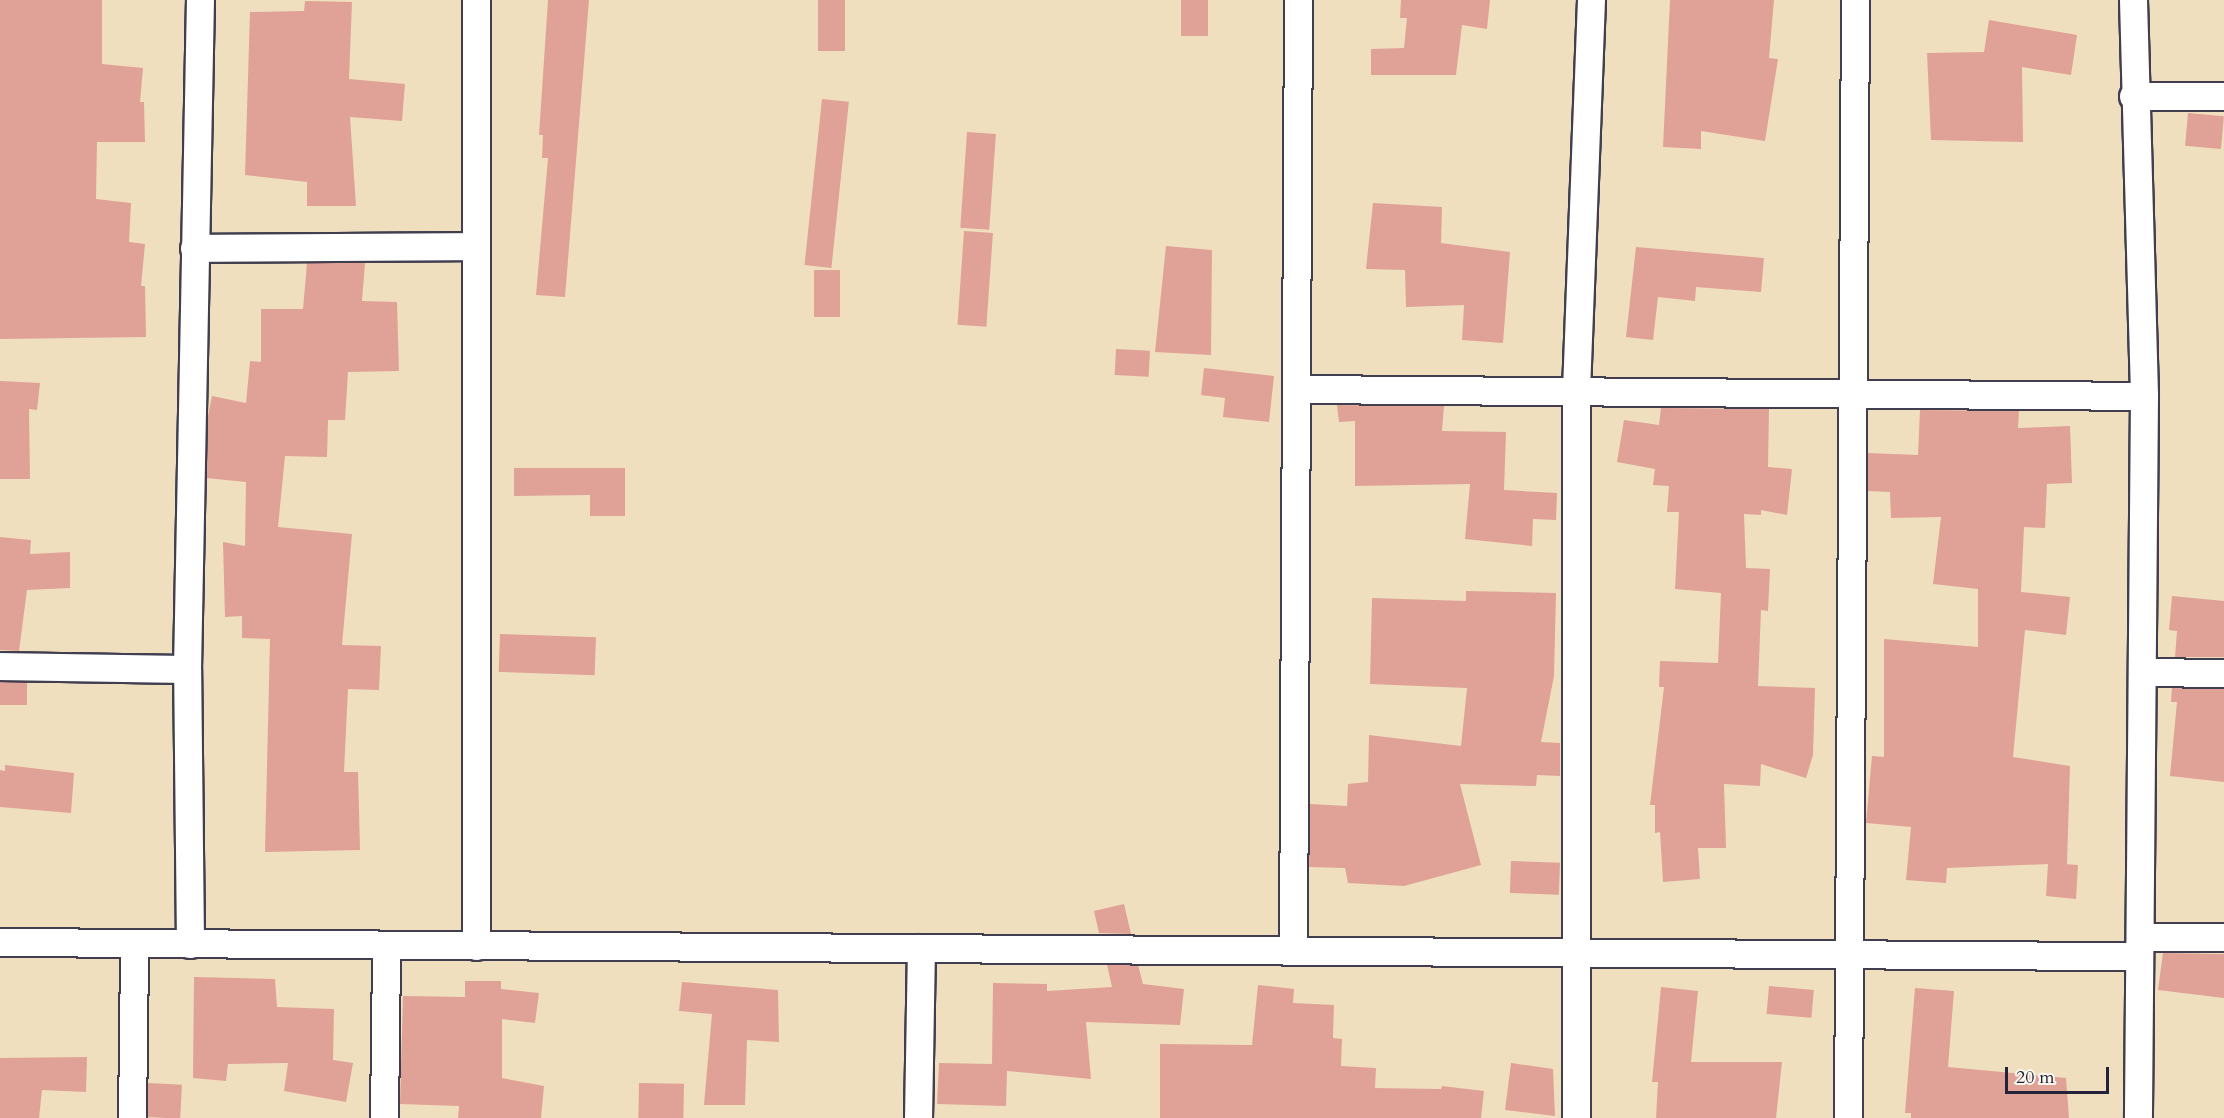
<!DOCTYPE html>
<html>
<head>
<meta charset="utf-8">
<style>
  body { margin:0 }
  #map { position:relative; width:2224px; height:1118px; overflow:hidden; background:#efdfbe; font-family:Cardo,serif }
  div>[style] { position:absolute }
  .building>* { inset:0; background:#e0a297; transform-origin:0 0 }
  .roads { filter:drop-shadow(2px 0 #413e4f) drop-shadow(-2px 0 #413e4f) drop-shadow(0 2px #413e4f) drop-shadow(0 -2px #413e4f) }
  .minor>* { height:27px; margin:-13.5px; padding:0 13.5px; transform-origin:13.5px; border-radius:13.5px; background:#fff }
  span { translate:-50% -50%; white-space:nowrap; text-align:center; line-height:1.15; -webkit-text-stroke:5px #fbf7ec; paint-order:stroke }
  .scale { position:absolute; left:2005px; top:1067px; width:104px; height:27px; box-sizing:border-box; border:3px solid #22223b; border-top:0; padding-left:8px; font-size:18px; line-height:21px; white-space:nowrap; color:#22223b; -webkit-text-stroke:4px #fbf7ec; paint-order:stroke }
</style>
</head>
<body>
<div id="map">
  <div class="building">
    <i style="clip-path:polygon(0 0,102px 0,102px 64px,143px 68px,140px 102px,144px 102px,145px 142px,97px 142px,96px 199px,131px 203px,129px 242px,145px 244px,141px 286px,145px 286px,146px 337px,0 339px)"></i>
    <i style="clip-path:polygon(548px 0,589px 0,565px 297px,536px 295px,548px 158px,542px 158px,543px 135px,539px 135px)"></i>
    <i style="left:818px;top:0;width:27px;height:51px"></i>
    <i style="left:1181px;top:0;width:27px;height:36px"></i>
    <i style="clip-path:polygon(1401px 0,1490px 0,1487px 29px,1462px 25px,1456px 75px,1371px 75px,1371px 49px,1404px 48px,1407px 18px,1400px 18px)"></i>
    <i style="clip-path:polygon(1670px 0,1774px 0,1769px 58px,1778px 59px,1765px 141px,1701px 131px,1701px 149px,1663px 147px)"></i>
    <i style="clip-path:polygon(305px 1px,352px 2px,349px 79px,405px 84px,402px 121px,350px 117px,356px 206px,307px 206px,307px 182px,245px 175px,250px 12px,304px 11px)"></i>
    <i style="clip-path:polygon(1989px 20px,2077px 35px,2071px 75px,2022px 67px,2023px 142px,1931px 140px,1927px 53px,1984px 52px)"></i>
    <i style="left:822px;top:99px;width:27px;height:167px;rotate:6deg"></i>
    <i style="left:2188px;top:113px;width:36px;height:33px;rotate:5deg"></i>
    <i style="left:967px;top:132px;width:29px;height:96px;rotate:4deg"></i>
    <i style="clip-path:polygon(1373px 203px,1442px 207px,1441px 243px,1510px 252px,1503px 343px,1462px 340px,1464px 305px,1406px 307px,1405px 270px,1366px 269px)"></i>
    <i style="left:964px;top:231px;width:29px;height:94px;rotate:4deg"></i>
    <i style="clip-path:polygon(1166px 246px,1212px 250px,1211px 355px,1155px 352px)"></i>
    <i style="clip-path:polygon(1636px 247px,1764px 258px,1761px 292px,1696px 287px,1695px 301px,1658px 297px,1653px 340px,1626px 337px)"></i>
    <i style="clip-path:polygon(307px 263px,365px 263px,362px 301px,397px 302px,399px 371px,348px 372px,345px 420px,328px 420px,327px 457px,285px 456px,278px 527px,352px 534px,342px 645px,381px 646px,379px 690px,348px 689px,344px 772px,358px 772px,360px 850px,265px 852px,270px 639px,242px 638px,242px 616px,225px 617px,223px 542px,245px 546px,246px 482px,206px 478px,208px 416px,212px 396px,246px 403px,250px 361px,261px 362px,261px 309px,303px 309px)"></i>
    <i style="left:814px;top:270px;width:26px;height:47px"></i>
    <i style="left:1116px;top:349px;width:34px;height:26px;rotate:3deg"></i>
    <i style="clip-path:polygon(1204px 368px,1274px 376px,1269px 422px,1223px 417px,1225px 398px,1201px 395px)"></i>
    <i style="clip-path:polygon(0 381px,40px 383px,37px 410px,29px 409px,30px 479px,0 479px)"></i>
    <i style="clip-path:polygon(1337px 405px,1444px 406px,1442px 431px,1506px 432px,1504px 490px,1557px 493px,1556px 520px,1533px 519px,1532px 546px,1465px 539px,1470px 484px,1355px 486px,1355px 421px,1339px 422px)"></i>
    <i style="clip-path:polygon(1661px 408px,1769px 409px,1768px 467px,1792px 469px,1787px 515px,1761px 510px,1761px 515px,1744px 514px,1746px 568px,1770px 569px,1768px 611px,1761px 610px,1758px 686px,1815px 688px,1813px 755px,1806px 778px,1761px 764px,1760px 786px,1724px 784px,1726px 848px,1698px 848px,1700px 879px,1663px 882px,1660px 832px,1655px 833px,1655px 805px,1650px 805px,1664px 687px,1659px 687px,1660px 661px,1718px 663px,1721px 593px,1675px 589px,1679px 512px,1667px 512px,1669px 486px,1653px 485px,1655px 469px,1617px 462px,1624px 420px,1659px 425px)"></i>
    <i style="clip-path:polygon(1920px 410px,2019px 411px,2018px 428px,2070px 426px,2072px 483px,2047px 484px,2045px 528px,2024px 527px,2021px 592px,2070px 597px,2066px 635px,2025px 630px,2013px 757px,2070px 766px,2067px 864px,2064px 864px,2078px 865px,2076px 899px,2046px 896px,2048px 864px,1947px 868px,1946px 883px,1906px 880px,1911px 827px,1866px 823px,1872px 756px,1884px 757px,1884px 639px,1978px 647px,1978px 589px,1933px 584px,1941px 517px,1891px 518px,1890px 492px,1868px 491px,1868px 453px,1918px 455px)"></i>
    <i style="clip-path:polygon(514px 468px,625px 468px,625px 516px,590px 516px,590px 495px,514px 496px)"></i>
    <i style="clip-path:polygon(0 537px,31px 540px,30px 554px,70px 552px,70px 588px,27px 590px,19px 651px,0 650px)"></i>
    <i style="clip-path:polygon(1466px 591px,1556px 593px,1554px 676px,1541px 742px,1560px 743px,1560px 776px,1537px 775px,1536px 786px,1460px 784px,1481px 865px,1404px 886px,1348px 883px,1345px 868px,1309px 867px,1310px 804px,1347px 806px,1348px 784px,1368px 782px,1369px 735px,1461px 746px,1467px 688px,1370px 684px,1372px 598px,1466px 601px)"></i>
    <i style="clip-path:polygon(2172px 596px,2224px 601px,2224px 657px,2175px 657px,2177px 631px,2169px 630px)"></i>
    <i style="left:500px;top:634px;width:96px;height:38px;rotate:2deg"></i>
    <i style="left:0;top:682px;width:27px;height:23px"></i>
    <i style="clip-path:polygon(2172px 688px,2224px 689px,2224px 782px,2170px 776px,2177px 702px,2171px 702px)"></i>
    <i style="clip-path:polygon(5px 765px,74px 773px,71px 813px,0 807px,0 770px,5px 771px)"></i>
    <i style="left:1511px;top:861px;width:49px;height:32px;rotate:2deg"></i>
    <i style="clip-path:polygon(1124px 904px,1131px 934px,1099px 933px,1094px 911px)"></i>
    <i style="clip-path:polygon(2163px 953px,2224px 954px,2224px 998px,2158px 990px)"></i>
    <i style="clip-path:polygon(1107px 965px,1138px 965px,1143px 984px,1184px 989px,1180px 1025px,1086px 1022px,1091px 1079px,1007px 1071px,1006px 1106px,937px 1104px,939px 1063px,992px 1064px,993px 983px,1047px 984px,1047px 991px,1112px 987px)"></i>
    <i style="clip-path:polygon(194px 977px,275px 979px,277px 1007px,334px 1009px,333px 1060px,353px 1063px,346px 1102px,284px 1091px,288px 1063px,228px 1064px,226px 1081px,193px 1078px)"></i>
    <i style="clip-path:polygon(465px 981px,501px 981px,501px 989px,539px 993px,535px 1023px,502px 1019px,502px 1078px,544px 1086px,541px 1118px,458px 1118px,459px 1106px,400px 1104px,403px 996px,465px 997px)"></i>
    <i style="clip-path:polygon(682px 982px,778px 990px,779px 1042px,747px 1040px,745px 1105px,704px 1105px,712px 1014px,679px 1011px)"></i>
    <i style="clip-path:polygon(1258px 985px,1294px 989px,1293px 1003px,1334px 1005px,1333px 1038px,1342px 1039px,1341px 1066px,1376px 1068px,1375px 1088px,1441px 1089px,1442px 1086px,1484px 1091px,1481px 1118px,1160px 1118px,1160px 1044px,1252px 1045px)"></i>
    <i style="left:1769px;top:986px;width:45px;height:28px;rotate:5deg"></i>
    <i style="clip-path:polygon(1661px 987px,1698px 991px,1691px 1062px,1782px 1062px,1776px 1118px,1656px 1118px,1658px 1082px,1652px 1082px)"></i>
    <i style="clip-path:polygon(1915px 988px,1954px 991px,1948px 1067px,2066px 1078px,2069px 1118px,1911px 1118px,1911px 1113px,1905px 1113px)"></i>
    <i style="clip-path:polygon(87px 1057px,86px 1092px,42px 1090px,39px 1118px,0 1118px,0 1058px)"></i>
    <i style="clip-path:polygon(1511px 1063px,1553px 1069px,1555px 1116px,1505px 1110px)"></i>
    <i style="left:148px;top:1083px;width:34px;height:34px;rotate:3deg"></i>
    <i style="left:639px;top:1083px;width:45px;height:35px;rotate:1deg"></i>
  </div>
  <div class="roads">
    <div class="minor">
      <i style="left:2133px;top:0;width:396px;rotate:88.4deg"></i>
      <i style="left:2144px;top:396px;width:722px;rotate:90.48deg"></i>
      <i style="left:2133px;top:96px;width:91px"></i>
      <i style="left:194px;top:248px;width:282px;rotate:-0.4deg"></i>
      <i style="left:1298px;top:389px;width:846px;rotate:0.47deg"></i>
      <i style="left:0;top:666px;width:187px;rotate:0.9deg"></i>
      <i style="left:2142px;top:672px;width:82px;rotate:0.7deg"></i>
      <i style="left:2140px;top:937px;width:84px"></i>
      <i style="left:0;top:942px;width:2139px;rotate:0.38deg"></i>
      <i style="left:190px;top:944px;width:275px;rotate:-90.6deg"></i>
      <i style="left:187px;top:669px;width:669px;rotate:-88.89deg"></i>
      <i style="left:476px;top:946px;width:946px;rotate:-90deg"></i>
      <i style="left:1293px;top:951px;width:951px;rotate:-89.7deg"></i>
      <i style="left:132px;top:1118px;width:174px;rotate:-89.3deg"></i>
      <i style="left:384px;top:1118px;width:173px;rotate:-89.3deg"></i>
      <i style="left:918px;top:1118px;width:170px;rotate:-89deg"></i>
      <i style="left:1576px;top:1118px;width:728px;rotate:-90deg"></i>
      <i style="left:1576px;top:390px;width:390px;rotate:-87.8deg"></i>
      <i style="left:1848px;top:1118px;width:1118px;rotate:-89.64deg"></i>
    </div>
  </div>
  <div class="scale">20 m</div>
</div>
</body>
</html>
